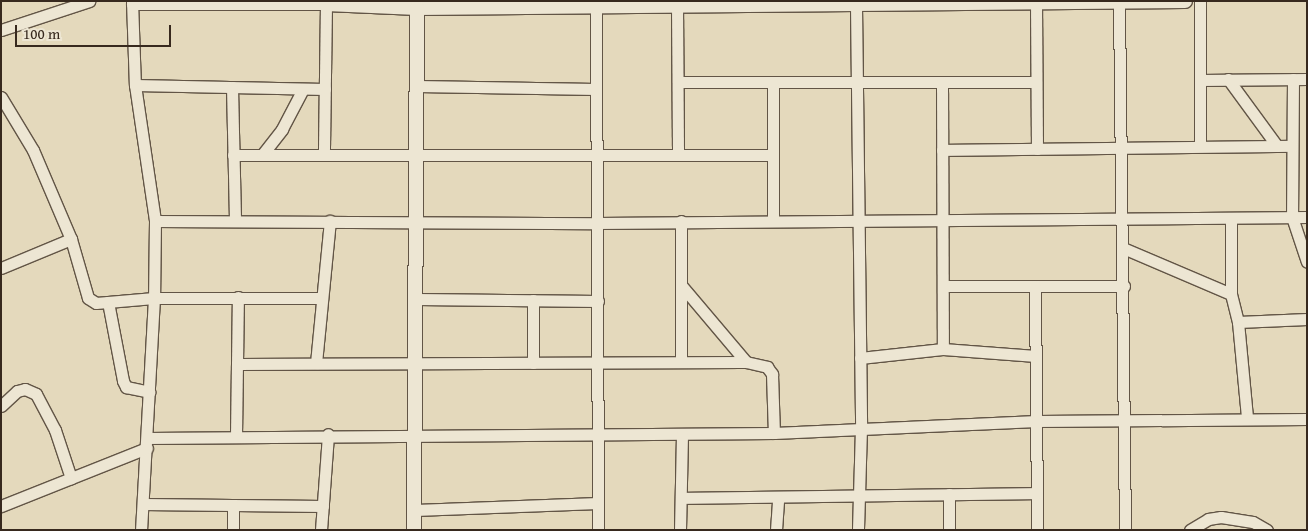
<!DOCTYPE html>
<html>
<head>
<meta charset="utf-8">
<style>
  body { margin:0 }
  #map { position:relative; width:1308px; height:531px; overflow:hidden; background:#e4d9bc; font-family:"Gentium Book Plus",serif }
  div>[style] { position:absolute }
  .roads { filter:drop-shadow(1px 0 #625546) drop-shadow(-1px 0 #625546) drop-shadow(0 1px #625546) drop-shadow(0 -1px #625546) }
  .minor>* { height:11px; margin:-5.5px; padding:0 5.5px; transform-origin:5.5px; border-radius:5.5px; background:#ede6d3 }
  .tertiary>* { height:14px; margin:-7px; padding:0 7px; transform-origin:7px; border-radius:7px; background:#ede6d3 }
  span { translate:-50% -50%; white-space:nowrap; text-align:center; line-height:1.15; -webkit-text-stroke:4.5px #ede6d3; paint-order:stroke }
  .frame { position:absolute; inset:0; border:2px solid #37291e; pointer-events:none }
  .scale { position:absolute; left:15px; top:25px; width:156px; height:22px; box-sizing:border-box; border:2px solid #37291e; border-top:0; padding-left:6px; font-size:15px; line-height:18px; white-space:nowrap; color:#37291e; -webkit-text-stroke:4px #ede6d3; paint-order:stroke }
</style>
</head>
<body>
<div id="map">
  <div class="roads">
    <div class="minor">
      <i style="left:132px;top:1px;width:84px;rotate:88deg"></i>
      <i style="left:135px;top:85px;width:137px;rotate:81.6deg"></i>
      <i style="left:155px;top:221px;width:77px;rotate:90.7deg"></i>
      <i style="left:154px;top:298px;width:232px;rotate:93.2deg"></i>
      <i style="left:1200px;top:1px;width:145px;rotate:90deg"></i>
      <i style="left:1119px;top:3px;width:527px;rotate:89.35deg"></i>
      <i style="left:132px;top:4px;width:194px"></i>
      <i style="left:326px;top:4px;width:150px;rotate:90.8deg"></i>
      <i style="left:1036px;top:4px;width:145px;rotate:89.6deg"></i>
      <i style="left:677px;top:5px;width:150px;rotate:89.6deg"></i>
      <i style="left:856px;top:6px;width:422px;rotate:89.3deg"></i>
      <i style="left:861px;top:428px;width:102px;rotate:91.7deg"></i>
      <i style="left:596px;top:7px;width:523px;rotate:89.78deg"></i>
      <i style="left:1px;top:30px;width:93px;rotate:-18.2deg"></i>
      <i style="left:1228px;top:79px;width:83px;rotate:53.8deg"></i>
      <i style="left:1293px;top:79px;width:138px;rotate:90.4deg"></i>
      <i style="left:1292px;top:217px;width:47px;rotate:71.6deg"></i>
      <i style="left:1200px;top:80px;width:107px;rotate:-0.5deg"></i>
      <i style="left:678px;top:82px;width:358px"></i>
      <i style="left:942px;top:83px;width:266px;rotate:89.8deg"></i>
      <i style="left:135px;top:85px;width:190px;rotate:1.2deg"></i>
      <i style="left:417px;top:86px;width:179px;rotate:1deg"></i>
      <i style="left:232px;top:87px;width:133px;rotate:88.7deg"></i>
      <i style="left:1px;top:97px;width:62px;rotate:58.9deg"></i>
      <i style="left:33px;top:150px;width:97px;rotate:66.9deg"></i>
      <i style="left:71px;top:239px;width:61px;rotate:73.9deg"></i>
      <i style="left:88px;top:298px;width:9px;rotate:32deg"></i>
      <i style="left:96px;top:303px;width:58px;rotate:-4.9deg"></i>
      <i style="left:154px;top:298px;width:167px"></i>
      <i style="left:942px;top:150px;width:350px;rotate:-0.7deg"></i>
      <i style="left:233px;top:155px;width:539px"></i>
      <i style="left:262px;top:155px;width:33px;rotate:-52deg"></i>
      <i style="left:282px;top:129px;width:45px;rotate:-62.3deg"></i>
      <i style="left:1231px;top:218px;width:76px;rotate:90deg"></i>
      <i style="left:1231px;top:294px;width:29px;rotate:76deg"></i>
      <i style="left:1238px;top:322px;width:96px;rotate:84.6deg"></i>
      <i style="left:773px;top:220px;width:137px;rotate:-90deg"></i>
      <i style="left:155px;top:221px;width:442px;rotate:0.3deg"></i>
      <i style="left:597px;top:223px;width:710px;rotate:-0.48deg"></i>
      <i style="left:681px;top:221px;width:141px;rotate:90deg"></i>
      <i style="left:1123px;top:248px;width:117px;rotate:23.1deg"></i>
      <i style="left:1px;top:268px;width:76px;rotate:-22.5deg"></i>
      <i style="left:681px;top:285px;width:101px;rotate:49.8deg"></i>
      <i style="left:944px;top:286px;width:180px"></i>
      <i style="left:1035px;top:286px;width:244px;rotate:89.5deg"></i>
      <i style="left:417px;top:299px;width:181px;rotate:0.6deg"></i>
      <i style="left:533px;top:300px;width:63px;rotate:90deg"></i>
      <i style="left:108px;top:302px;width:80px;rotate:79.2deg"></i>
      <i style="left:123px;top:381px;width:7px;rotate:63deg"></i>
      <i style="left:126px;top:387px;width:24px;rotate:12deg"></i>
      <i style="left:1238px;top:322px;width:69px;rotate:-2.5deg"></i>
      <i style="left:860px;top:358px;width:83px;rotate:-6.2deg"></i>
      <i style="left:943px;top:349px;width:93px;rotate:4.3deg"></i>
      <i style="left:316px;top:363px;width:143px;rotate:-84.4deg"></i>
      <i style="left:237px;top:364px;width:509px;rotate:-0.23deg"></i>
      <i style="left:746px;top:362px;width:22px;rotate:13deg"></i>
      <i style="left:767px;top:367px;width:9px;rotate:54deg"></i>
      <i style="left:772px;top:374px;width:59px;rotate:88.1deg"></i>
      <i style="left:1px;top:406px;width:22px;rotate:-43deg"></i>
      <i style="left:17px;top:391px;width:8px;rotate:-14deg"></i>
      <i style="left:25px;top:389px;width:12px;rotate:24deg"></i>
      <i style="left:36px;top:394px;width:41px;rotate:62.2deg"></i>
      <i style="left:55px;top:430px;width:51px;rotate:71.6deg"></i>
      <i style="left:236px;top:435px;width:138px;rotate:-89.2deg"></i>
      <i style="left:147px;top:438px;width:627px;rotate:-0.46deg"></i>
      <i style="left:774px;top:433px;width:263px;rotate:-2.6deg"></i>
      <i style="left:1037px;top:421px;width:270px;rotate:-0.4deg"></i>
      <i style="left:681px;top:498px;width:356px;rotate:-0.8deg"></i>
      <i style="left:143px;top:504px;width:180px;rotate:0.6deg"></i>
      <i style="left:233px;top:505px;width:25px;rotate:90deg"></i>
      <i style="left:1px;top:506px;width:157px;rotate:-21.7deg"></i>
      <i style="left:415px;top:510px;width:183px;rotate:-2.2deg"></i>
      <i style="left:321px;top:530px;width:96px;rotate:-85.8deg"></i>
      <i style="left:680px;top:530px;width:96px;rotate:-88.8deg"></i>
      <i style="left:776px;top:530px;width:31px;rotate:-86deg"></i>
      <i style="left:949px;top:530px;width:36px;rotate:-90deg"></i>
      <i style="left:1190px;top:530px;width:21px;rotate:-31deg"></i>
      <i style="left:1208px;top:519px;width:13px;rotate:-9deg"></i>
      <i style="left:1221px;top:517px;width:32px;rotate:9deg"></i>
      <i style="left:1253px;top:522px;width:16px;rotate:30deg"></i>
    </div>
    <div class="tertiary">
      <i style="left:326px;top:1px;width:3px;rotate:90deg"></i>
      <i style="left:326px;top:4px;width:91px;rotate:2.5deg"></i>
      <i style="left:417px;top:8px;width:768px;rotate:-0.52deg"></i>
      <i style="left:414px;top:530px;width:522px;rotate:-89.67deg"></i>
    </div>
  </div>
  <div class="frame"></div>
  <div class="scale">100 m</div>
</div>
</body>
</html>
